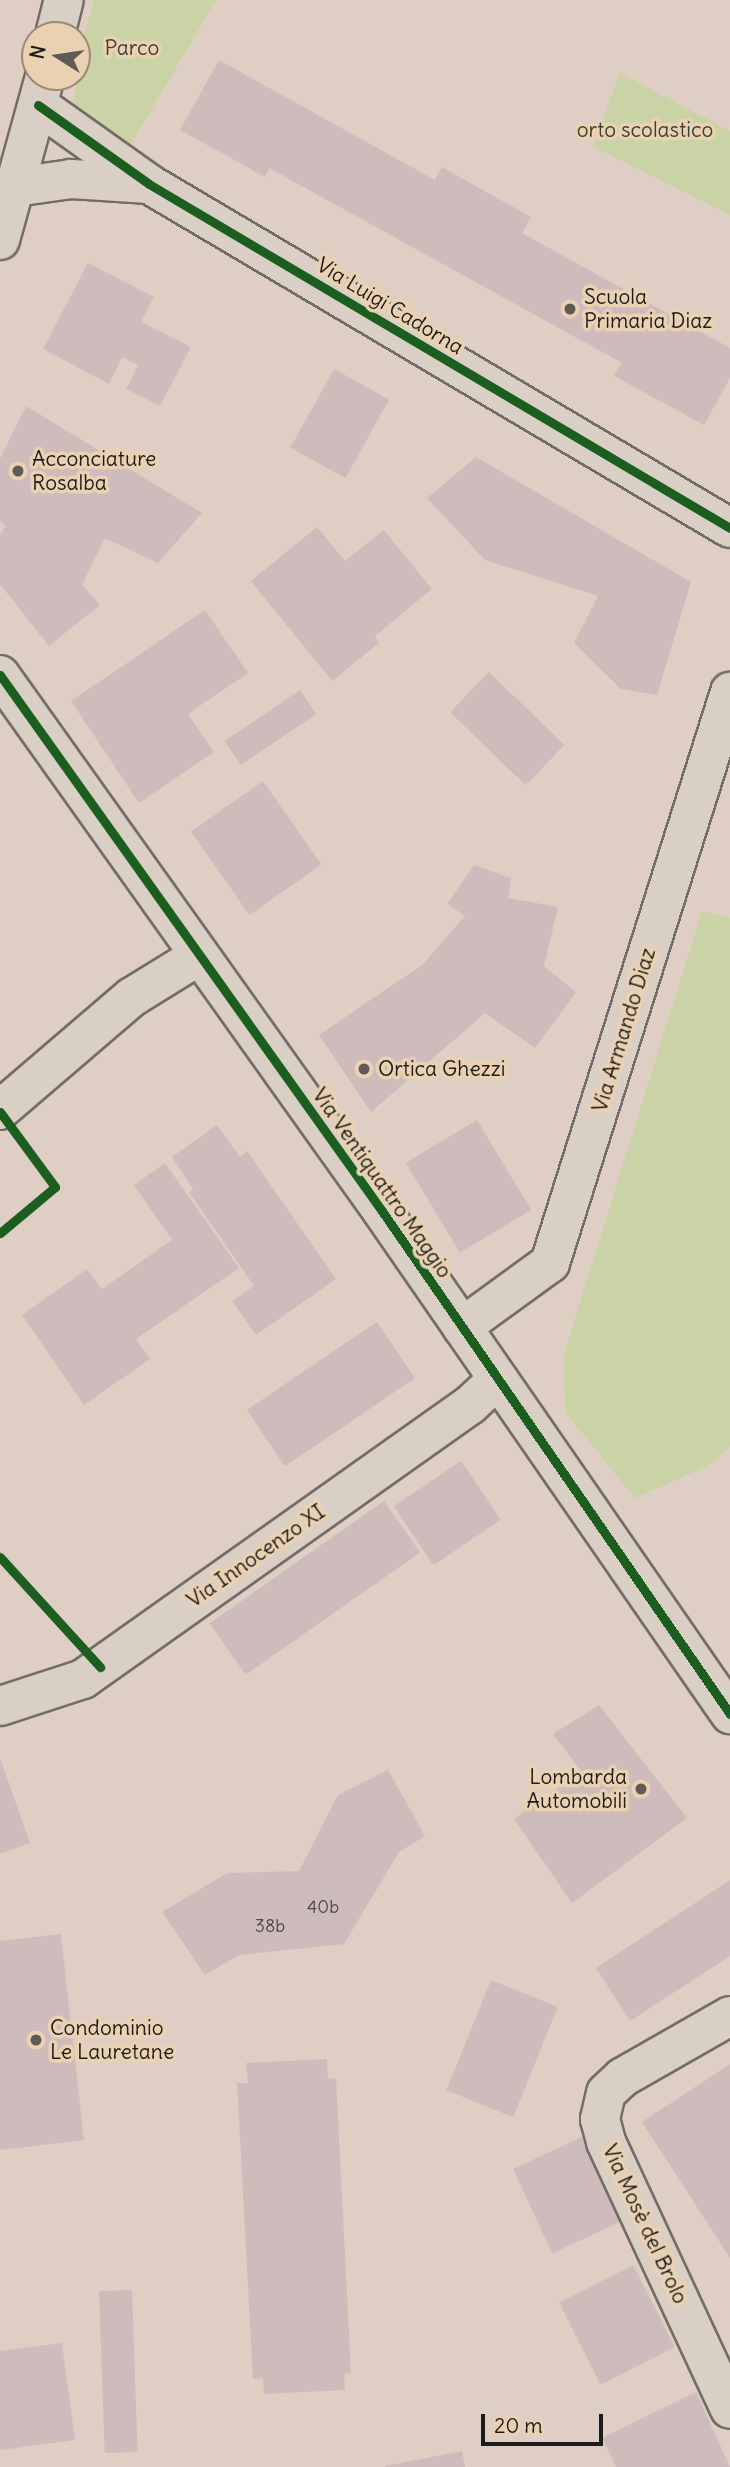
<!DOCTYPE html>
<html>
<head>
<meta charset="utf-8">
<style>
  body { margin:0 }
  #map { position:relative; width:730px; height:2467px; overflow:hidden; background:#dfcec3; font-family:Delius,sans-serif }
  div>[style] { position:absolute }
  .green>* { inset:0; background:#cad3a6 }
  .building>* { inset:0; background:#cebcbc; transform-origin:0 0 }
  .roads { filter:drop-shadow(2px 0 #746c67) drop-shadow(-2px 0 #746c67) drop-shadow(0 2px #746c67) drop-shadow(0 -2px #746c67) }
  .minor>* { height:38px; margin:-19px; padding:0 19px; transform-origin:19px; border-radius:19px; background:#d9cfc4 }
  .cycleway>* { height:9px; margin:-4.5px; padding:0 4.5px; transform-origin:4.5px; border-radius:4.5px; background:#1b5e20 }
  .dots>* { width:19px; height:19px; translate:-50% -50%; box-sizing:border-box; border:4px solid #ead1b2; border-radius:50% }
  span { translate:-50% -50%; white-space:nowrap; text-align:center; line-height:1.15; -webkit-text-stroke:7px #ead1b2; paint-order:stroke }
  .number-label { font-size:18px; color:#4c4848 }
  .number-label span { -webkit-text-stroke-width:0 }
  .park-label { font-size:21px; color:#3b4133 }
  .poi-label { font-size:21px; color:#1c1c1c }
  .left { translate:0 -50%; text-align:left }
  .right { translate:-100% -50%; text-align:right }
  .street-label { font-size:21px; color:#1c1c1c }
  .north { position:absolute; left:21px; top:21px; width:70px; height:70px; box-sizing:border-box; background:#ead1b2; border:2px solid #988976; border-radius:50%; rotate:282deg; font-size:19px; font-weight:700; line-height:28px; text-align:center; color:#1c1c1c }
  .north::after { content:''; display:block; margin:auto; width:24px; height:32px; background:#605a56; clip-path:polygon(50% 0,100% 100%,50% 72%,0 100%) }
  .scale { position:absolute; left:481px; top:2414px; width:122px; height:32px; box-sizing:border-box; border:4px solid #1c1c1c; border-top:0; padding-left:9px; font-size:21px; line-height:24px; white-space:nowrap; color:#1c1c1c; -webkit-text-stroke:5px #ead1b2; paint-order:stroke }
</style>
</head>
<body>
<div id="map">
  <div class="green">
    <i style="clip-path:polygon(94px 0,216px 0,128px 149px,73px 110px,78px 58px)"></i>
    <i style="clip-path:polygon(620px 73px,730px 131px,730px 215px,593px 146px)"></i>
    <i style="clip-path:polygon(702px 911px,730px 918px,730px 1446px,710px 1465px,635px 1498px,565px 1412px,564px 1354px)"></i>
  </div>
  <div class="building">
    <i style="clip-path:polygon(219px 60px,435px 180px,442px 167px,531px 217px,522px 233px,730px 348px,730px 378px,704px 425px,614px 376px,622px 363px,269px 168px,265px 177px,180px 130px)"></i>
    <i style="clip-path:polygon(88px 263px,154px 297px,141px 322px,191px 347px,160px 406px,126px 389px,138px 365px,122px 357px,109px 384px,43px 349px)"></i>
    <i style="left:334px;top:369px;width:63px;height:90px;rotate:29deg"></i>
    <i style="clip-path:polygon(26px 406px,202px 513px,158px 563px,105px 538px,82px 585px,100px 605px,49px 646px,0 584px,0 535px,5px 526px,0 521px,0 459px)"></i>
    <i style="clip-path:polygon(476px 457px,691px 582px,657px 695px,621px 689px,574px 643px,598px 596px,485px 560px,427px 498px)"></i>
    <i style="clip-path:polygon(317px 527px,345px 561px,384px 530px,432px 589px,375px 636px,379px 643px,332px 681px,251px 581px)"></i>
    <i style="clip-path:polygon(205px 610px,248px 673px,188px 714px,214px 752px,139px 803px,71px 701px)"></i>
    <i style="left:489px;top:672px;width:105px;height:56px;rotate:44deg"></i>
    <i style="left:300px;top:690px;width:29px;height:91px;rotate:56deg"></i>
    <i style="left:263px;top:781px;width:102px;height:88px;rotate:55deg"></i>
    <i style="clip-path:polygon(474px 865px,511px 878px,508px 898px,558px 907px,544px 966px,576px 992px,535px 1048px,485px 1013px,371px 1112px,319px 1035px,422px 965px,465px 916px,447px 904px)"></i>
    <i style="left:477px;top:1120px;width:105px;height:83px;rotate:59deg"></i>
    <i style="clip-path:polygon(217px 1125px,240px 1157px,247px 1151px,336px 1279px,256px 1335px,232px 1301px,254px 1286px,189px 1192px,193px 1189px,172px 1157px)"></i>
    <i style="clip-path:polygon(165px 1163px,239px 1268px,136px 1339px,150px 1359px,84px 1405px,22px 1315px,87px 1269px,102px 1289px,172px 1240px,134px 1185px)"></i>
    <i style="left:377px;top:1322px;width:68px;height:157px;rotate:56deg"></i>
    <i style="left:461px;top:1461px;width:71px;height:81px;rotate:56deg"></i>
    <i style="left:384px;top:1501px;width:63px;height:213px;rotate:55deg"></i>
    <i style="clip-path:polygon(599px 1705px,687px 1818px,572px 1903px,514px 1819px,581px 1771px,553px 1734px)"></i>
    <i style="clip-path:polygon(0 1758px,30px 1843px,0 1854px)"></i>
    <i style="clip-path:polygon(388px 1770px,425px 1836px,399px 1852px,344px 1944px,239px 1955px,205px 1975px,162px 1912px,227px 1873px,299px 1871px,338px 1795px)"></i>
    <i style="clip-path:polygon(730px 1880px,730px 1956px,630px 2021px,596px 1968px)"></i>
    <i style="clip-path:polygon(61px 1934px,84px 2140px,0 2150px,0 1941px)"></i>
    <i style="left:491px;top:1980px;width:72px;height:119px;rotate:22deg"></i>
    <i style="clip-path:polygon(327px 2059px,328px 2079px,336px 2078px,351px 2373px,344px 2374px,345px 2390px,264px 2394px,263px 2378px,253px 2379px,237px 2083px,248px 2083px,246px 2063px)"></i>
    <i style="clip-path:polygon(730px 2064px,730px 2258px,642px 2122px)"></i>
    <i style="left:582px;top:2137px;width:93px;height:76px;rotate:65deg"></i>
    <i style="left:633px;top:2265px;width:92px;height:83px;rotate:63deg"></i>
    <i style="left:132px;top:2290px;width:162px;height:33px;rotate:88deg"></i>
    <i style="clip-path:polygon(62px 2343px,75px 2440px,0 2450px,0 2351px)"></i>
    <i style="clip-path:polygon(696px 2392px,730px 2467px,616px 2467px,602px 2438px)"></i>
    <i style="clip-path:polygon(462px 2451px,465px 2467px,385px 2467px,385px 2466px)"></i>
  </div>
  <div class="roads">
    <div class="minor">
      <i style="left:55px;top:35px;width:36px;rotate:-76deg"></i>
      <i style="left:38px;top:105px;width:136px;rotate:35.4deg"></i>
      <i style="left:149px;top:184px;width:675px;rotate:30.63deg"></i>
      <i style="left:15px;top:187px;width:57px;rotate:-8.1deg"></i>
      <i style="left:71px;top:179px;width:78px;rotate:3.7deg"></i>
      <i style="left:0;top:240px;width:169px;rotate:-74.6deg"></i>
      <i style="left:0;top:675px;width:658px;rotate:54.52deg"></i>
      <i style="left:382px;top:1211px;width:612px;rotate:55.32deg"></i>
      <i style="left:0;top:1110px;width:174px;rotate:-40.6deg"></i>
      <i style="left:132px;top:997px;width:76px;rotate:-31.6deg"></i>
      <i style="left:462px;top:1327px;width:109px;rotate:-36deg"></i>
      <i style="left:550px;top:1263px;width:599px;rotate:-72.5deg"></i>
      <i style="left:0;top:1706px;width:87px;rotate:-18deg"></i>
      <i style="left:83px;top:1679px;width:474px;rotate:-35.3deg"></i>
      <i style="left:470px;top:1405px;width:37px;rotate:-43deg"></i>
      <i style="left:730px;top:2016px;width:123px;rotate:150.3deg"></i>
      <i style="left:623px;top:2077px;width:23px;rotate:137deg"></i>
      <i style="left:606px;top:2093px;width:27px;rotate:103deg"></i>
      <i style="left:600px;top:2119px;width:24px;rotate:75deg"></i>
      <i style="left:606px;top:2142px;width:294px;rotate:65.1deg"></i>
    </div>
  </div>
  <div class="cycleway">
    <i style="left:38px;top:105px;width:136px;rotate:35.4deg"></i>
    <i style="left:149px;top:184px;width:675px;rotate:30.63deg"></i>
    <i style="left:0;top:675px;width:658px;rotate:54.52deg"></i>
    <i style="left:382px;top:1211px;width:612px;rotate:55.32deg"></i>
    <i style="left:0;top:1112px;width:93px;rotate:53.7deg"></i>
    <i style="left:55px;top:1187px;width:72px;rotate:140.1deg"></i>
    <i style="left:0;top:1557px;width:149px;rotate:47.7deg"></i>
  </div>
  <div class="dots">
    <i style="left:570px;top:309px;background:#605a56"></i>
    <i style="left:18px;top:471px;background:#605a56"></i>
    <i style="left:364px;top:1069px;background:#605a56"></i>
    <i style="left:641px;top:1789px;background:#605a56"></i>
    <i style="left:36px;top:2040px;background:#605a56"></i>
  </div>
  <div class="number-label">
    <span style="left:323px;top:1907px">40b</span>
    <span style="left:270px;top:1926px">38b</span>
  </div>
  <div class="park-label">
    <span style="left:132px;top:48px">Parco</span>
    <span style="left:645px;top:130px">orto scolastico</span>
  </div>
  <div class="poi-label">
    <span class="left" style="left:584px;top:309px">Scuola<br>Primaria Diaz</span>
    <span class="left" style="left:32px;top:471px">Acconciature<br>Rosalba</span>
    <span class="left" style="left:378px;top:1069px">Ortica Ghezzi</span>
    <span class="right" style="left:627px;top:1789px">Lombarda<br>Automobili</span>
    <span class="left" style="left:50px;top:2040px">Condominio<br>Le Lauretane</span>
  </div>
  <div class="street-label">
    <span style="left:390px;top:306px;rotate:31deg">Via Luigi Cadorna</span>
    <span style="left:624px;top:1030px;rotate:-73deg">Via Armando Diaz</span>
    <span style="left:382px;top:1183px;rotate:55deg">Via Ventiquattro Maggio</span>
    <span style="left:256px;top:1556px;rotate:-35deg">Via Innocenzo XI</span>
    <span style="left:645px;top:2224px;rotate:65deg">Via Mosè del Brolo</span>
  </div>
  <div class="north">N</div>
  <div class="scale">20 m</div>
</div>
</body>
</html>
